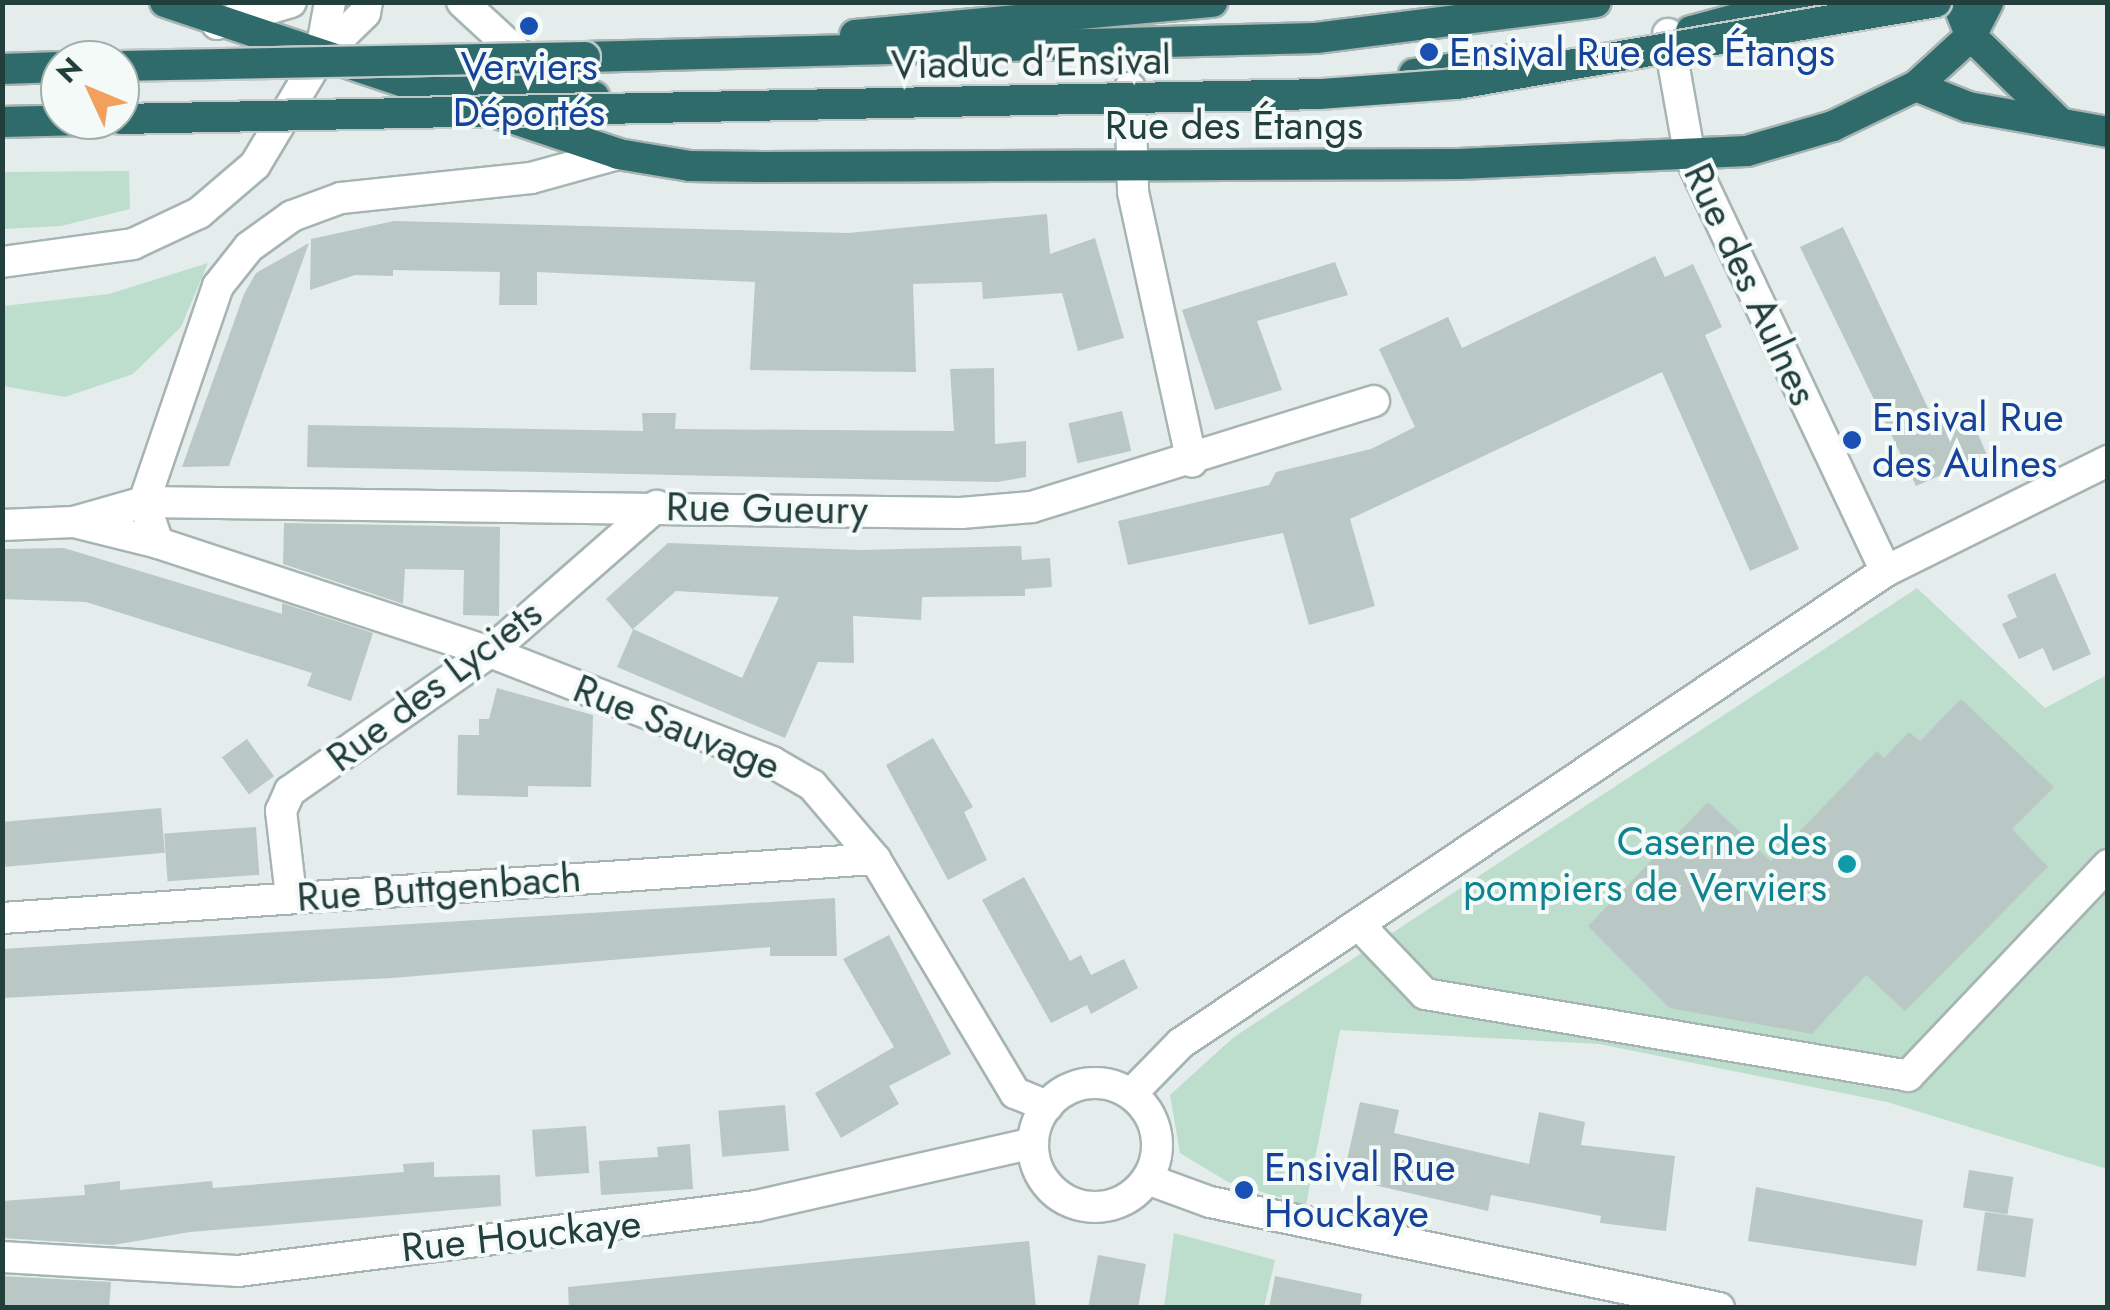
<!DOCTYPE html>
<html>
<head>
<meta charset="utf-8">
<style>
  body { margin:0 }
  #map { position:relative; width:2110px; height:1310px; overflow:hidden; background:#e4edeb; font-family:Jost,sans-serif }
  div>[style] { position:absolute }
  .green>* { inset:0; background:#bddecd }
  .building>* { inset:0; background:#b9c8c5; transform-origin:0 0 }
  .roads { filter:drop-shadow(2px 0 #a6b5b3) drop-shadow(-2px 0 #a6b5b3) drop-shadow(0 2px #a6b5b3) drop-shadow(0 -2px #a6b5b3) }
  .street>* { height:30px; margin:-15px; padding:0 15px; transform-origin:15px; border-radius:15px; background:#fff }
  .street>.ring { margin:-15px; padding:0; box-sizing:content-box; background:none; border:30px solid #fff; border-radius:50% }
  .secondary>* { height:30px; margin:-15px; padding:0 15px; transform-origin:15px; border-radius:15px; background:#fff }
  .highway>* { height:30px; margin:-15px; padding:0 15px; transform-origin:15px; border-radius:15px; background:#2f6b6b }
  .bridges { filter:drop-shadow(2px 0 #c1c9c9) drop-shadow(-2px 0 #c1c9c9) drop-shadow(0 2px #c1c9c9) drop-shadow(0 -2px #c1c9c9) }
  .highway-bridge>* { height:30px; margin:-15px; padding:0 15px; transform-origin:15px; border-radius:15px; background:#2f6b6b }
  .dots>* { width:28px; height:28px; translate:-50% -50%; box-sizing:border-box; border:5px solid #f4faf8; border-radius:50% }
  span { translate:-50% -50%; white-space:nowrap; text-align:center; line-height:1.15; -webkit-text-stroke:8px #f4faf8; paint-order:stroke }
  .transit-label { font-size:40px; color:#164399 }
  .left { translate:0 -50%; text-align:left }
  .street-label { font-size:40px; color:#233f3d }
  .culture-label { font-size:40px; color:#0d838f }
  .right { translate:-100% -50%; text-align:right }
  .frame { position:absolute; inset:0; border:5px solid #233f3d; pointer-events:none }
  .north { position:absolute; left:40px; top:40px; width:100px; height:100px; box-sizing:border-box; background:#f4faf8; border:2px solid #a0afad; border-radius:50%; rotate:314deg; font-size:28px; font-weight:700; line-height:40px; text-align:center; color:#233f3d }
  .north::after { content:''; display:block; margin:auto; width:35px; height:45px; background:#f1a05e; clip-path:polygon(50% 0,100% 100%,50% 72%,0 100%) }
</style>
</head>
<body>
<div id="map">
  <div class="green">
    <i style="clip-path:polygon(129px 171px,130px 209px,61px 226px,3px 229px,3px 172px)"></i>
    <i style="clip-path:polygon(208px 263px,181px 327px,133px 374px,65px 397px,3px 386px,3px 306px,109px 294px)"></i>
    <i style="clip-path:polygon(1917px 588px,2045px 708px,2107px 675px,2107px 1169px,1887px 1102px,1599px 1044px,1340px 1030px,1306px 1205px,1228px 1182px,1180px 1153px,1170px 1095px,1234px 1037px)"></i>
    <i style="clip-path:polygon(1174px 1233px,1275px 1260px,1264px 1307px,1164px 1307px)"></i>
  </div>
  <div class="building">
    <i style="clip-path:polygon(1047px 214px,1050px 254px,1095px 238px,1124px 338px,1078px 351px,1062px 293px,983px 299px,982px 282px,913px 284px,916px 372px,750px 370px,755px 282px,537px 272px,537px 305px,499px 305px,500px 272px,393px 270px,393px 276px,355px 275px,310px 290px,311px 239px,394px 221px,848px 233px)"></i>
    <i style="clip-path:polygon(1843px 227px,1935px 423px,1967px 409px,1987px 455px,1916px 486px,1800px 247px)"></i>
    <i style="clip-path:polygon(309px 243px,229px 466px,182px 467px,244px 294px,256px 273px)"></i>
    <i style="clip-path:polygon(1655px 256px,1665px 277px,1693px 264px,1722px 327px,1705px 335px,1799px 549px,1750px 571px,1662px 372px,1350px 519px,1375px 606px,1309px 625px,1283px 533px,1128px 565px,1118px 521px,1269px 485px,1276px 472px,1371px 449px,1415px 427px,1379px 349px,1448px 317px,1462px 348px)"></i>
    <i style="clip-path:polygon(1335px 262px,1348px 295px,1257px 321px,1282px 390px,1215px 410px,1182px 310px)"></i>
    <i style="clip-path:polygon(994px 368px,995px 444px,1026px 441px,1026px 477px,997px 482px,307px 467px,308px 425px,643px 431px,642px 413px,676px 413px,675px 429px,954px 431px,950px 369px)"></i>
    <i style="left:1122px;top:411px;width:41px;height:55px;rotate:77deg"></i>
    <i style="clip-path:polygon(284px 523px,500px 527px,499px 616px,463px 615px,464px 570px,405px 569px,403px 604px,283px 564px)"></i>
    <i style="clip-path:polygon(evenodd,668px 543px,861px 550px,1021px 546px,1022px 560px,1050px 558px,1052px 587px,1025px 589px,1025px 596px,922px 597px,921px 620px,853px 616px,854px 663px,818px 662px,785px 738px,617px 667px,633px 630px,606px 599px,668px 543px,676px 591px,779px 597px,742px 678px,633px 629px,676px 591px)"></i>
    <i style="clip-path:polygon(64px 548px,282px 614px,282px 603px,373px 633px,351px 701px,307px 686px,312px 673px,86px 602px,2px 599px,2px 549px)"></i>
    <i style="clip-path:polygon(2055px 573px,2091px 654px,2053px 671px,2043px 648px,2019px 659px,2002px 624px,2017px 617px,2007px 595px)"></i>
    <i style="clip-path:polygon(497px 688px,593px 715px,591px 787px,528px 786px,528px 797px,457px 795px,458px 735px,479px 735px,479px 719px,489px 719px)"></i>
    <i style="clip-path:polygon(1961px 699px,2054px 787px,2012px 829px,2048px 867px,1905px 1011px,1866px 975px,1812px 1034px,1669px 1008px,1588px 926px,1708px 802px,1771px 861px,1877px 751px,1884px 758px,1909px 732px,1920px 741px)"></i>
    <i style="clip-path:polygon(933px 738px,973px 807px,964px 812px,987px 860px,948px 880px,886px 765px)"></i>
    <i style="left:247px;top:739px;width:46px;height:31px;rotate:54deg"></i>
    <i style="left:161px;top:808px;width:45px;height:160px;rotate:85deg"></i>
    <i style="left:256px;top:827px;width:48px;height:92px;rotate:86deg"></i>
    <i style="clip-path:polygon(1024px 877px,1070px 961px,1081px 955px,1091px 975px,1124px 959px,1138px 988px,1091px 1014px,1087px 1005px,1051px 1023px,982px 900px)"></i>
    <i style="clip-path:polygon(835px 898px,837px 956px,770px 956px,770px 947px,392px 978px,2px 998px,2px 949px)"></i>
    <i style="clip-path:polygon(889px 935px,951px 1054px,889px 1086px,899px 1104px,841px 1138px,815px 1093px,894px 1047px,843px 959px)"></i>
    <i style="clip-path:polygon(1360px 1102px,1399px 1110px,1394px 1133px,1529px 1164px,1539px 1112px,1585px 1122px,1581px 1145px,1675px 1156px,1666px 1231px,1600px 1223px,1601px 1216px,1491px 1195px,1488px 1211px,1343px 1178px)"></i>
    <i style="left:785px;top:1105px;width:46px;height:67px;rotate:85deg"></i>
    <i style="left:586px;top:1126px;width:47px;height:54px;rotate:86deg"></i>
    <i style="clip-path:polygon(690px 1144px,693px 1189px,601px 1195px,599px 1161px,658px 1157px,657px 1147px)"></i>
    <i style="clip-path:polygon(434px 1162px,434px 1177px,500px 1175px,501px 1206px,190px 1232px,113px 1245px,2px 1238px,2px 1201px,85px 1195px,84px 1185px,120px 1181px,120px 1190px,212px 1181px,213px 1188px,404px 1172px,403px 1164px)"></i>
    <i style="left:1969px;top:1170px;width:45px;height:38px;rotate:9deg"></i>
    <i style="clip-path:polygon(1756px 1187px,1923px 1220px,1916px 1266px,1748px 1241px)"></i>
    <i style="left:1985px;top:1212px;width:49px;height:59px;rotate:8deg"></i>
    <i style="clip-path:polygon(1029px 1241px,1036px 1308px,569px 1308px,568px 1287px)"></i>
    <i style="clip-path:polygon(1098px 1255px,1146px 1264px,1138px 1308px,1088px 1308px)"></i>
    <i style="clip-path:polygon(2px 1276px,111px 1282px,109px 1308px,2px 1308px)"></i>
    <i style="clip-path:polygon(1275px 1276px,1362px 1294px,1360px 1308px,1269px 1308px)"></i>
  </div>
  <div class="roads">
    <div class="street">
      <i style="left:1668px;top:34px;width:125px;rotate:79.9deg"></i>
      <i style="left:1690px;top:157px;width:458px;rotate:64.7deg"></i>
      <i style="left:1130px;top:88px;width:104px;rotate:88.3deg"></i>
      <i style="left:1133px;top:192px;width:276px;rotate:77.7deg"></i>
      <i style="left:144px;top:502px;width:43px;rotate:71.1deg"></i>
      <i style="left:158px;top:543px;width:349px;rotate:18.2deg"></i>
      <i style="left:490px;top:652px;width:303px;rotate:21.3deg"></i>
      <i style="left:772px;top:762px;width:46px;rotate:29.9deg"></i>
      <i style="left:812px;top:785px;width:97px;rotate:49.6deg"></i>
      <i style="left:875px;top:859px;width:273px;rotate:59.1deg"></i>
      <i style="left:1015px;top:1093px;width:35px;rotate:22deg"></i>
      <i style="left:144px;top:502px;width:228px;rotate:-71.1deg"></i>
      <i style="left:218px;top:286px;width:50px;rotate:-51.5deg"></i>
      <i style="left:249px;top:247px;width:53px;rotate:-35.8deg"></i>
      <i style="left:292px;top:216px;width:52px;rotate:-20.2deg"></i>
      <i style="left:341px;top:198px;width:191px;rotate:-6deg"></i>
      <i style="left:531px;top:178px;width:90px;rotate:-15.4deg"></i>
      <i style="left:74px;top:522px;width:87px;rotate:14deg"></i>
      <i style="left:2px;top:525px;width:72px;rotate:-2.4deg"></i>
      <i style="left:74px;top:522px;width:73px;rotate:-15.9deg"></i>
      <i style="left:144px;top:502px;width:817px;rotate:0.77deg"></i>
      <i style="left:961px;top:513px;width:71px;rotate:-4.8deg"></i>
      <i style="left:1032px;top:507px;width:358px;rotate:-17.2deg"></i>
      <i style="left:291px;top:896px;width:86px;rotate:-96.7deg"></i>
      <i style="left:281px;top:811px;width:22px;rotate:-66deg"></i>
      <i style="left:290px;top:791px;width:244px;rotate:-34.8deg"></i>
      <i style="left:490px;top:652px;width:222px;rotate:-41.2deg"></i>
      <i style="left:2px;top:918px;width:875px;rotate:-3.87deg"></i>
      <i style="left:1359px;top:925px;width:95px;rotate:46.3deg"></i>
      <i style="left:1425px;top:994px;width:490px;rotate:9.6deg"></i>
      <i style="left:1908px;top:1076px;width:291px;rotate:-46.5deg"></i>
      <i class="ring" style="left:1033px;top:1083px;width:94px;height:94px"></i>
      <i style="left:1131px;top:1094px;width:71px;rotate:-45.6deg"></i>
      <i style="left:1181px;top:1043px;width:848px;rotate:-33.8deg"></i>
      <i style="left:1886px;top:571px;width:248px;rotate:-26.4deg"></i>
      <i style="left:1147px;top:1179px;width:67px;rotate:20.1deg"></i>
      <i style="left:1210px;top:1202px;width:520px;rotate:11.76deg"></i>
      <i style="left:2px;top:1257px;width:236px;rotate:3.4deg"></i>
      <i style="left:238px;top:1271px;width:522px;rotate:-7.15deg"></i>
      <i style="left:756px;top:1206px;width:284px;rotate:-12.8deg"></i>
    </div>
    <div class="secondary">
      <i style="left:462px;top:2px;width:140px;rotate:42.7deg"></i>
      <i style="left:217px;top:24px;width:77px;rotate:-16.6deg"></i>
      <i style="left:320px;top:57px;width:56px;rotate:-79.7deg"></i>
      <i style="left:2px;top:262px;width:132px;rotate:-7.8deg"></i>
      <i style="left:133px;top:244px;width:73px;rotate:-25.2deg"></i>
      <i style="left:199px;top:213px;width:74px;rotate:-40.6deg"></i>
      <i style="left:255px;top:165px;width:126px;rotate:-59deg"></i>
      <i style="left:320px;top:57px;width:63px;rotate:-44.4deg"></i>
      <i style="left:365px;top:13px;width:11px;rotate:-80deg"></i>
    </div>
    <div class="highway">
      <i style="left:165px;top:2px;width:478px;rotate:18.5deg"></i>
      <i style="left:618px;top:154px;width:73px;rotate:9.5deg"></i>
      <i style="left:690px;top:166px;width:73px;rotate:0.8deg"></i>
      <i style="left:763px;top:167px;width:696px;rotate:-0.25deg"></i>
      <i style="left:1459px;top:164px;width:288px;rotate:-2.6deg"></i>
      <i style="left:1747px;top:151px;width:90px;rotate:-16.2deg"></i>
      <i style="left:1833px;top:126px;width:92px;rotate:-25.7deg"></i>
      <i style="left:1916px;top:86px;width:74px;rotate:-42.3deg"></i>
      <i style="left:1971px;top:36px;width:38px;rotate:-63deg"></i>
      <i style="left:1957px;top:2px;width:37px;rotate:68deg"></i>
      <i style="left:1971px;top:36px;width:123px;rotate:44.3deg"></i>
      <i style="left:1691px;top:31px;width:112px;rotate:-15deg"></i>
      <i style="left:855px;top:35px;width:359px;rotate:-5.3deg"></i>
      <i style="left:585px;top:57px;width:731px;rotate:-1.49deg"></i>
      <i style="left:1316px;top:38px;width:282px;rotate:-7.3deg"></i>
      <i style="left:2px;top:69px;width:58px;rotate:-2deg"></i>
      <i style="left:422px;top:73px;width:174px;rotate:7.9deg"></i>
      <i style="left:1414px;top:74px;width:99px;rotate:-8.1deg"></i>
      <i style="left:1916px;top:86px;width:56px;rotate:22deg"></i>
      <i style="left:1968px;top:107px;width:142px;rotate:10.1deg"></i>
      <i style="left:2px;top:122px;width:81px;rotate:-1.4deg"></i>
    </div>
  </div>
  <div class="bridges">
    <div class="highway-bridge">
      <i style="left:120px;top:66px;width:465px;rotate:-1.1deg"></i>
      <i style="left:120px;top:119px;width:1200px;rotate:-1.19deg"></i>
      <i style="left:1320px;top:94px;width:137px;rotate:-4.2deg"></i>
      <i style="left:1457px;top:84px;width:486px;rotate:-9.7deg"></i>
    </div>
  </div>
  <div class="dots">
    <i style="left:529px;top:26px;background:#1a4fb4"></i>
    <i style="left:1429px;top:52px;background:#1a4fb4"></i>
    <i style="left:1852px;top:440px;background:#1a4fb4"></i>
    <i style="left:1847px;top:864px;background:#0f9aa8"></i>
    <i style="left:1244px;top:1190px;background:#1a4fb4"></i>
  </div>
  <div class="transit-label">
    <span class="left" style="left:1449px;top:52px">Ensival Rue des Étangs</span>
    <span style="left:529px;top:89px">Verviers<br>Déportés</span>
    <span class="left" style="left:1872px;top:440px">Ensival Rue<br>des Aulnes</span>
    <span class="left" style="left:1264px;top:1190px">Ensival Rue<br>Houckaye</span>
  </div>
  <div class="street-label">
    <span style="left:1031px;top:62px;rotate:-1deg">Viaduc d’Ensival</span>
    <span style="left:1234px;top:125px">Rue des Étangs</span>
    <span style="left:1751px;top:284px;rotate:65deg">Rue des Aulnes</span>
    <span style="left:767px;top:508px;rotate:1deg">Rue Gueury</span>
    <span style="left:434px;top:685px;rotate:-37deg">Rue des Lyciets</span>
    <span style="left:677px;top:727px;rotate:22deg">Rue Sauvage</span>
    <span style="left:439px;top:887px;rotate:-4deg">Rue Buttgenbach</span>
    <span style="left:521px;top:1235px;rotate:-6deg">Rue Houckaye</span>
  </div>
  <div class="culture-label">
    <span class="right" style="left:1827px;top:864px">Caserne des<br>pompiers de Verviers</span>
  </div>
  <div class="frame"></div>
  <div class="north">N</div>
</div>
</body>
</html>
